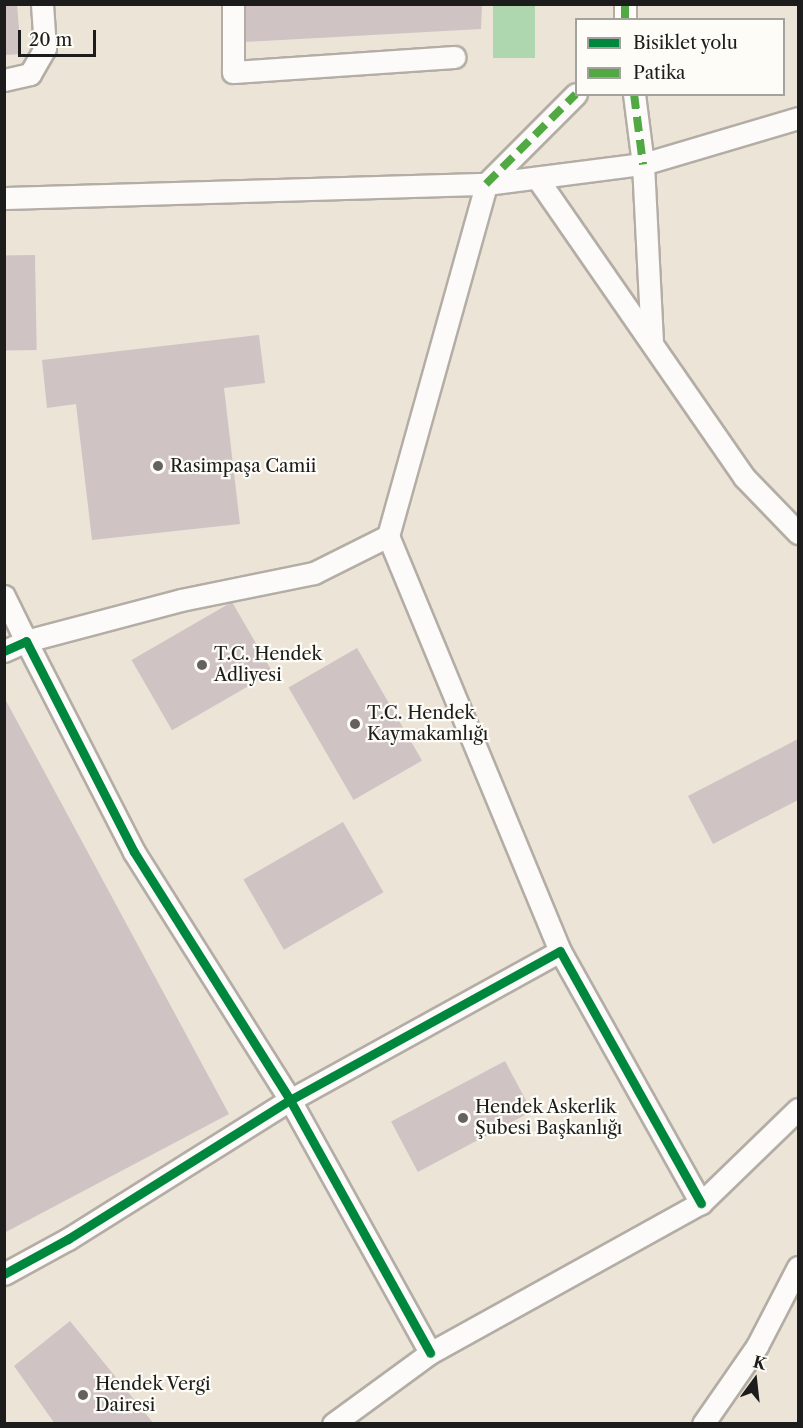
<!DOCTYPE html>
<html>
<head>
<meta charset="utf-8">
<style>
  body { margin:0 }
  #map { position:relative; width:803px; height:1428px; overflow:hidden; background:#ede4d8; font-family:"Libre Caslon Text",serif }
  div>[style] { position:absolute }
  .green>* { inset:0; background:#aed7af; transform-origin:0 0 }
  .building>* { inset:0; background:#cfc3c3; transform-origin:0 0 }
  .roads { filter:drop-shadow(2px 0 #b3ada5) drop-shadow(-2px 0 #b3ada5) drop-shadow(0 2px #b3ada5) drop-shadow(0 -2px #b3ada5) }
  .street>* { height:21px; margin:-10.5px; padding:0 10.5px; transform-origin:10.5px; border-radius:10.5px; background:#fcfbf9 }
  .quiet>* { height:8px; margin-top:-4px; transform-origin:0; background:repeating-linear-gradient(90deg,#52a943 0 15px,transparent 0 23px) }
  .cycleway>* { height:9px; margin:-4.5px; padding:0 4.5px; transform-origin:4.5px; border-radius:4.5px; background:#00873e }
  .dots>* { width:16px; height:16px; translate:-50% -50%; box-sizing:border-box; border:3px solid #fdfcf7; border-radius:50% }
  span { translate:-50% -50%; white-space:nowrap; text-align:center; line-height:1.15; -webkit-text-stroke:4.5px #fdfcf7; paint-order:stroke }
  .poi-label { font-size:18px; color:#1c1c1c }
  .left { translate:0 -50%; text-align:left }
  .frame { position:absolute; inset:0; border:6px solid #1c1c1c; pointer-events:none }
  .legend { position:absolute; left:575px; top:18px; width:210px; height:78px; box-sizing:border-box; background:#fdfcf7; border:2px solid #a3a29f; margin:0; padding:8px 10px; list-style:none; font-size:18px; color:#1c1c1c }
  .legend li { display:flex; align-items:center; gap:12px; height:30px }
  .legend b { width:30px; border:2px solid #a3a29f }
  .north { position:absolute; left:725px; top:1350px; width:60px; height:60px; -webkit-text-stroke:4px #fdfcf7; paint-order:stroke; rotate:15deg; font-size:16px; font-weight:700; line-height:24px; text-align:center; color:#1c1c1c }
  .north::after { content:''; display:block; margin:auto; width:21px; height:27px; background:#1c1c1c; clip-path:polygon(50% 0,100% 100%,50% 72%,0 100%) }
  .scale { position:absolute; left:18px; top:30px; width:78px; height:27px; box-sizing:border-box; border:3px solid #1c1c1c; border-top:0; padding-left:8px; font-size:18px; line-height:21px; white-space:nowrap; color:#1c1c1c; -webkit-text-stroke:4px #fdfcf7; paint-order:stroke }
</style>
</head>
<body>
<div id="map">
  <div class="green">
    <i style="left:493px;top:5px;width:42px;height:53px"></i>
  </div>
  <div class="building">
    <i style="clip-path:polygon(4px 4px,17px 4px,21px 54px,4px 55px)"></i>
    <i style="clip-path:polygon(242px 4px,482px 4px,481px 29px,243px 42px)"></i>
    <i style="left:35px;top:255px;width:95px;height:31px;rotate:89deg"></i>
    <i style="clip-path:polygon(259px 335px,265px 383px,224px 388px,240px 524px,92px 540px,76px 404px,47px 408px,42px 360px)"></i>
    <i style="left:232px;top:602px;width:81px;height:116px;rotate:60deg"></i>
    <i style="left:357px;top:648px;width:130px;height:79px;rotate:60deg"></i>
    <i style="clip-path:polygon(4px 697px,229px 1114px,4px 1233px)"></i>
    <i style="clip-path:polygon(798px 739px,798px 800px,713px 844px,688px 796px)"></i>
    <i style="left:343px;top:822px;width:81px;height:115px;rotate:60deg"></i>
    <i style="left:505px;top:1061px;width:57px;height:129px;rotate:62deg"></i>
    <i style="clip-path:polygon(70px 1321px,154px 1424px,55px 1424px,14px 1366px)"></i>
  </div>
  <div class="roads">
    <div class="street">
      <i style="left:233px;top:4px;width:68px;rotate:90deg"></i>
      <i style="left:233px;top:72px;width:222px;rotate:-3.9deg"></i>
      <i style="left:625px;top:4px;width:16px;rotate:90deg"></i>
      <i style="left:4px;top:80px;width:27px;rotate:-13deg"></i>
      <i style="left:30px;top:74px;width:30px;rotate:-60deg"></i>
      <i style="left:45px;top:48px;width:44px;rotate:-93.9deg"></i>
      <i style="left:634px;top:94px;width:71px;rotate:82.7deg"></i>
      <i style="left:643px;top:164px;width:180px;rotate:87.1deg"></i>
      <i style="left:537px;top:178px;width:364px;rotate:55.3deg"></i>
      <i style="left:744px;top:477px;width:78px;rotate:46deg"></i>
      <i style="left:4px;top:198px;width:482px;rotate:-1.7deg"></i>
      <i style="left:486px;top:184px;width:158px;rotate:-7.3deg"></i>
      <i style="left:643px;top:164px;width:162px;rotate:-16.5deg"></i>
      <i style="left:4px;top:596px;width:50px;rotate:63.9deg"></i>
      <i style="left:26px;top:641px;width:160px;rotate:-14.8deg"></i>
      <i style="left:181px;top:600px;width:136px;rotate:-11.5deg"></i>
      <i style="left:314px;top:573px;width:83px;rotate:-26.6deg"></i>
      <i style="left:4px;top:651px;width:24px;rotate:-24deg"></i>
      <i style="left:26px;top:641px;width:237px;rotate:62.9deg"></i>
      <i style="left:134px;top:852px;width:293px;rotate:57.8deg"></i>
      <i style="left:290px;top:1100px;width:289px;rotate:61deg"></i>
      <i style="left:560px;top:951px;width:449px;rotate:-112.5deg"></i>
      <i style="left:388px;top:536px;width:365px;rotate:-74.4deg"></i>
      <i style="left:486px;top:184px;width:127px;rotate:-45deg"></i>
      <i style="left:4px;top:1274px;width:73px;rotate:-28.7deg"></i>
      <i style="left:68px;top:1239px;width:262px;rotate:-32.1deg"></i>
      <i style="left:290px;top:1100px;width:308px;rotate:-28.9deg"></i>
      <i style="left:560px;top:951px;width:289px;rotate:60.8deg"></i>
      <i style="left:333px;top:1424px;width:120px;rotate:-36.2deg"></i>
      <i style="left:430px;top:1353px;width:310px;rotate:-29deg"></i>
      <i style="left:701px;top:1203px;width:135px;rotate:-44.1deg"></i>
      <i style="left:703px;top:1424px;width:95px;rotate:-55.3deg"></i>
      <i style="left:757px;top:1346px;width:89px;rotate:-62.6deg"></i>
    </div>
  </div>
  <div class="quiet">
    <i style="left:625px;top:4px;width:16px;rotate:90deg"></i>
    <i style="left:634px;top:94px;width:71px;rotate:82.7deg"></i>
    <i style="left:486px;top:184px;width:127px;rotate:-45deg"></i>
  </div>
  <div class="cycleway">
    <i style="left:4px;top:651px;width:24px;rotate:-24deg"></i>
    <i style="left:26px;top:641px;width:237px;rotate:62.9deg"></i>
    <i style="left:134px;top:852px;width:293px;rotate:57.8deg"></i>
    <i style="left:290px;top:1100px;width:289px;rotate:61deg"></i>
    <i style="left:4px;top:1274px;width:73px;rotate:-28.7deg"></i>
    <i style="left:68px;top:1239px;width:262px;rotate:-32.1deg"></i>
    <i style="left:290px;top:1100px;width:308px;rotate:-28.9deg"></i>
    <i style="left:560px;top:951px;width:289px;rotate:60.8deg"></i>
  </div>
  <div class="dots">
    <i style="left:158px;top:466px;background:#65625e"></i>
    <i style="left:202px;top:665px;background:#65625e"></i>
    <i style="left:355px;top:724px;background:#65625e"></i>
    <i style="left:463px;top:1118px;background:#65625e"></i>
    <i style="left:83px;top:1395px;background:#65625e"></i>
  </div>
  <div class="poi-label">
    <span class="left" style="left:170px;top:466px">Rasimpaşa Camii</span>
    <span class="left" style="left:214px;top:665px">T.C. Hendek<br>Adliyesi</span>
    <span class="left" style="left:367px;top:724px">T.C. Hendek<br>Kaymakamlığı</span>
    <span class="left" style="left:475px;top:1118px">Hendek Askerlik<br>Şubesi Başkanlığı</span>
    <span class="left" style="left:95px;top:1395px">Hendek Vergi<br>Dairesi</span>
  </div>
  <div class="frame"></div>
  <ul class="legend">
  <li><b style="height:8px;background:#00873e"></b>Bisiklet yolu</li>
  <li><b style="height:8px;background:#52a943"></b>Patika</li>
  </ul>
  <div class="north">K</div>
  <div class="scale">20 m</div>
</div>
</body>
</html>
